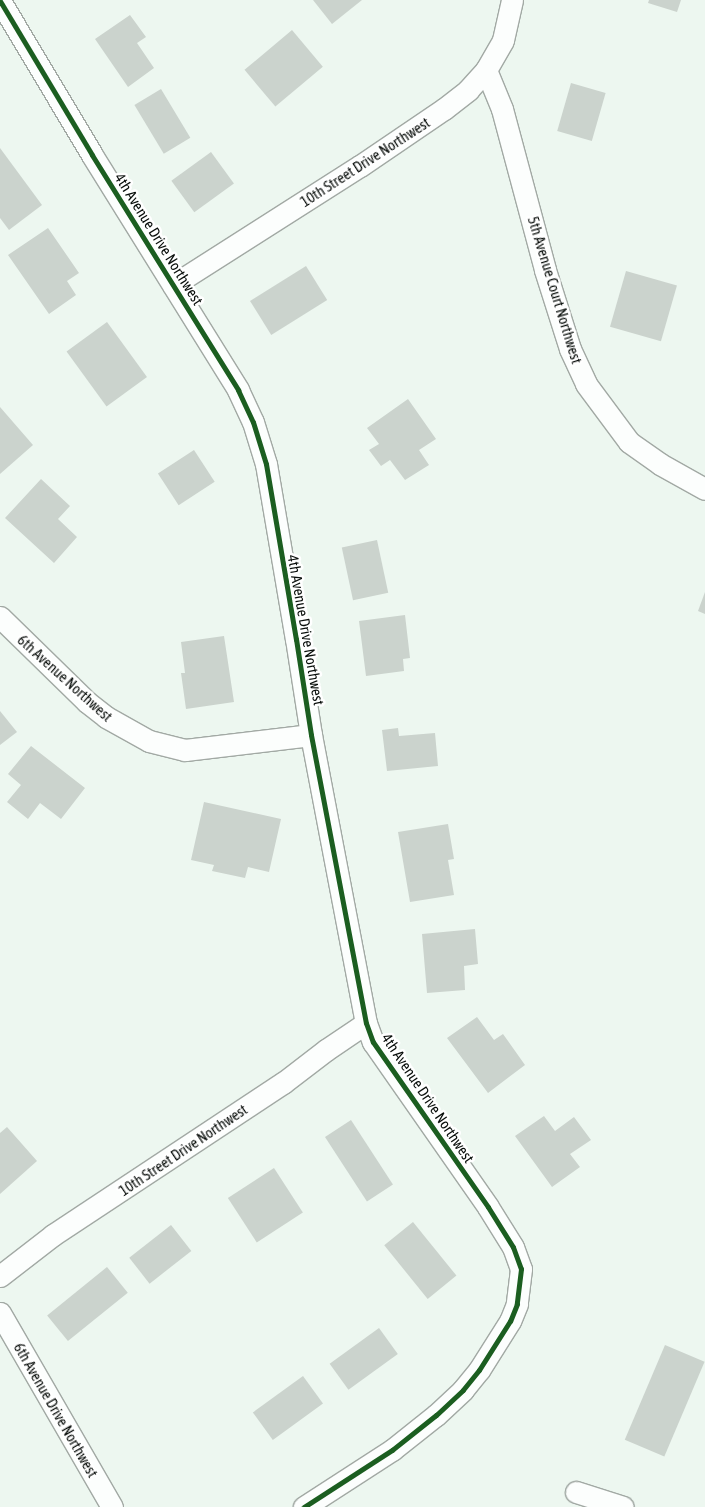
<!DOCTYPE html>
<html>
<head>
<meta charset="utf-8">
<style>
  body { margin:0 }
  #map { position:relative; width:705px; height:1507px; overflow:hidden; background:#edf7f0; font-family:"Asap Condensed",sans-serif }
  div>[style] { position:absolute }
  .building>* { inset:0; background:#cbd3cd; transform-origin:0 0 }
  .roads { filter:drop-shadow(1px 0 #a2a9a4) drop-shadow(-1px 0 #a2a9a4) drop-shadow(0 1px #a2a9a4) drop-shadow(0 -1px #a2a9a4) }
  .minor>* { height:21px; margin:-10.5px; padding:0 10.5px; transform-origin:10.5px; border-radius:10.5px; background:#fcfefd }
  .cycleway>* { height:5px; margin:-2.5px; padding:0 2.5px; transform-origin:2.5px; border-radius:2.5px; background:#1b5e20 }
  span { translate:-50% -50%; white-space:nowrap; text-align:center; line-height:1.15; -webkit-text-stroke:5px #fff; paint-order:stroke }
  .street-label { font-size:15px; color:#080d0a }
</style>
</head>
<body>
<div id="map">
  <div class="building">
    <i style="clip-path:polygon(313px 0,362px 0,332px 24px)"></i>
    <i style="clip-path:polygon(649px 0,681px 0,677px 12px,648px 3px)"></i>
    <i style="clip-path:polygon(130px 15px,146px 37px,137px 43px,154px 68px,128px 87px,95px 39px)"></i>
    <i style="left:292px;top:30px;width:48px;height:62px;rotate:50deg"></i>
    <i style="left:571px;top:83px;width:36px;height:50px;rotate:16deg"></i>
    <i style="left:161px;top:89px;width:57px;height:31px;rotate:59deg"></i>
    <i style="clip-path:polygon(0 148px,42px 205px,9px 230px,0 218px)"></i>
    <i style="left:211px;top:152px;width:39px;height:49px;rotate:54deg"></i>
    <i style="clip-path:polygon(48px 228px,79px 273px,67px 281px,76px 295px,49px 314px,8px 255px)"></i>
    <i style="left:306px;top:266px;width:40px;height:66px;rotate:58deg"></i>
    <i style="left:626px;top:271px;width:53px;height:58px;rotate:16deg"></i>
    <i style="left:107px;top:322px;width:68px;height:50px;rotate:54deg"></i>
    <i style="clip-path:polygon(408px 399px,436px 439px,419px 450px,429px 465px,405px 480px,390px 460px,381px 466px,369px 450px,379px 444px,367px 428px)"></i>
    <i style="clip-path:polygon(0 407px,33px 445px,0 474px)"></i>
    <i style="left:194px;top:450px;width:38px;height:43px;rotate:57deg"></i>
    <i style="clip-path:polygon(41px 479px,70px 506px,58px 519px,77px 537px,54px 563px,5px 518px)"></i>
    <i style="left:377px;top:540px;width:54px;height:36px;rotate:78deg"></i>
    <i style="clip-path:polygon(705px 592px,705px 614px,698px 611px)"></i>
    <i style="clip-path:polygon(405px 615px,410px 658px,403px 659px,404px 671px,366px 676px,359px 621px)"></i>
    <i style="clip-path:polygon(224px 636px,234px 702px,186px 709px,181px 673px,185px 673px,181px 642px)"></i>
    <i style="clip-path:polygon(0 711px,17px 732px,0 745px)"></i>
    <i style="clip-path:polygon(398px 728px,399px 736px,435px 733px,438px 766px,387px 771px,382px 730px)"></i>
    <i style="clip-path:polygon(31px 746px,85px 788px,61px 819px,40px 803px,28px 819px,7px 802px,21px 785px,8px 774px)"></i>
    <i style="clip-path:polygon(204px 802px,281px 819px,269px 872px,248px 867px,245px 878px,212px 871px,214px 865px,191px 860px)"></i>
    <i style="clip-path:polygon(448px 824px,454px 859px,448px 860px,454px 895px,410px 902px,398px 832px)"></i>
    <i style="clip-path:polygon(475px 929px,478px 964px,464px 966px,465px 990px,427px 993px,422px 934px)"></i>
    <i style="clip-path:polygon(477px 1017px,494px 1040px,503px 1034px,525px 1065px,488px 1093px,447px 1038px)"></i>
    <i style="clip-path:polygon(544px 1116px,555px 1131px,574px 1117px,591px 1140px,570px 1154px,580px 1167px,552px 1187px,515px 1136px)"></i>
    <i style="left:351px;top:1120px;width:77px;height:31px;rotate:57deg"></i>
    <i style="clip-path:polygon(7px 1127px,37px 1161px,0 1194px,0 1133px)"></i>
    <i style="left:274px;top:1168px;width:53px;height:55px;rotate:57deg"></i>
    <i style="left:413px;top:1222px;width:69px;height:37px;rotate:51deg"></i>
    <i style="left:171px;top:1225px;width:33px;height:53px;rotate:52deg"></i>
    <i style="left:107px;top:1267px;width:33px;height:77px;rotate:51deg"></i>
    <i style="left:379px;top:1328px;width:32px;height:61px;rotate:54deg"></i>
    <i style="left:665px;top:1345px;width:43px;height:103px;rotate:23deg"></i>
    <i style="left:303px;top:1376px;width:34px;height:62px;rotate:54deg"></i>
  </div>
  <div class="roads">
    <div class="minor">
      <i style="left:0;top:1px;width:179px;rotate:59.1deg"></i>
      <i style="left:92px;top:155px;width:277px;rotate:58.1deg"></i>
      <i style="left:238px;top:390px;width:35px;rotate:65deg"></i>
      <i style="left:253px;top:422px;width:44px;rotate:72.8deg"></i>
      <i style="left:266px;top:464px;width:178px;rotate:80.3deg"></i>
      <i style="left:296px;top:639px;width:97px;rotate:81.1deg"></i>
      <i style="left:311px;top:735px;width:293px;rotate:79.2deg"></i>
      <i style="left:366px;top:1023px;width:20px;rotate:70deg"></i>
      <i style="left:373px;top:1042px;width:201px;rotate:55.1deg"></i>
      <i style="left:488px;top:1207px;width:47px;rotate:58deg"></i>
      <i style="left:513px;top:1247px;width:23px;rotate:70deg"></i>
      <i style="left:521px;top:1269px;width:35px;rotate:97deg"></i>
      <i style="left:517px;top:1304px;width:18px;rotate:112deg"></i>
      <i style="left:510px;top:1321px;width:58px;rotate:122.3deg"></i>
      <i style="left:479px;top:1370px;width:26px;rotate:129deg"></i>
      <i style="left:463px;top:1390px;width:37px;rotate:137deg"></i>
      <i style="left:436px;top:1415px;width:56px;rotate:141.5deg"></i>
      <i style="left:392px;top:1450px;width:105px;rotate:147.1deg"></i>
      <i style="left:486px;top:70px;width:42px;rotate:67.7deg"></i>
      <i style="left:502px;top:109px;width:167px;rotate:75deg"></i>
      <i style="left:545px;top:270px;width:83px;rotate:72.4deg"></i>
      <i style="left:570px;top:349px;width:38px;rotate:65deg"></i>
      <i style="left:586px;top:384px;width:72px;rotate:53.4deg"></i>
      <i style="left:629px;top:442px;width:38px;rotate:35deg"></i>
      <i style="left:660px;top:464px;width:51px;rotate:29.1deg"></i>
      <i style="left:173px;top:285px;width:222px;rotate:-32.5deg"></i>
      <i style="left:360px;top:166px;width:102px;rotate:-34.2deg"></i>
      <i style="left:444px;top:109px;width:31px;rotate:-38deg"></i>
      <i style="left:468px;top:90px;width:27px;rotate:-48deg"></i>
      <i style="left:486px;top:70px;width:34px;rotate:-60deg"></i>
      <i style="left:503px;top:40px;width:41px;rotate:-77.3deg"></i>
      <i style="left:0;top:617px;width:122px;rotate:44.3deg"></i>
      <i style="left:87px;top:702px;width:24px;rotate:38deg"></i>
      <i style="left:106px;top:717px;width:49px;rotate:29.2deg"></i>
      <i style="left:149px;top:741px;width:37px;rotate:14deg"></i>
      <i style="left:185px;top:750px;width:127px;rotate:-6.8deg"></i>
      <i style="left:0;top:1276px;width:67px;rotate:-37.7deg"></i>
      <i style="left:53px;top:1235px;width:276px;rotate:-33.5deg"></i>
      <i style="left:283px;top:1083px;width:54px;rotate:-37.5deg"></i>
      <i style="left:326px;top:1050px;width:48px;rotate:-34deg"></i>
      <i style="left:0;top:1313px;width:224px;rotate:60deg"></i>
      <i style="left:576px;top:1492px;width:49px;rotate:17.7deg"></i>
    </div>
  </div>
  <div class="cycleway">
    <i style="left:0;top:1px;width:179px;rotate:59.1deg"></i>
    <i style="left:92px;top:155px;width:277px;rotate:58.1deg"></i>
    <i style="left:238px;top:390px;width:35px;rotate:65deg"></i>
    <i style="left:253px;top:422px;width:44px;rotate:72.8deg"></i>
    <i style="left:266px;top:464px;width:178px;rotate:80.3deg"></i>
    <i style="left:296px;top:639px;width:97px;rotate:81.1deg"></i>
    <i style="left:311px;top:735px;width:293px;rotate:79.2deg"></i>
    <i style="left:366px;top:1023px;width:20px;rotate:70deg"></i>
    <i style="left:373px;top:1042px;width:201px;rotate:55.1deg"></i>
    <i style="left:488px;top:1207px;width:47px;rotate:58deg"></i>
    <i style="left:513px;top:1247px;width:23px;rotate:70deg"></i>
    <i style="left:521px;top:1269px;width:35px;rotate:97deg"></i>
    <i style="left:517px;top:1304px;width:18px;rotate:112deg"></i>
    <i style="left:510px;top:1321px;width:58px;rotate:122.3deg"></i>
    <i style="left:479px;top:1370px;width:26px;rotate:129deg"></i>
    <i style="left:463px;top:1390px;width:37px;rotate:137deg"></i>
    <i style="left:436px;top:1415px;width:56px;rotate:141.5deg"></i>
    <i style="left:392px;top:1450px;width:105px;rotate:147.1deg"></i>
  </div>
  <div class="street-label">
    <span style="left:365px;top:162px;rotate:-33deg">10th Street Drive Northwest</span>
    <span style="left:159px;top:239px;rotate:58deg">4th Avenue Drive Northwest</span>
    <span style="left:555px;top:290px;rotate:73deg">5th Avenue Court Northwest</span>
    <span style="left:306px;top:630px;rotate:80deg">4th Avenue Drive Northwest</span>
    <span style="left:65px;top:678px;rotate:42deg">6th Avenue Northwest</span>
    <span style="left:428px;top:1098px;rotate:56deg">4th Avenue Drive Northwest</span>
    <span style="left:183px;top:1150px;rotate:-34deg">10th Street Drive Northwest</span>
    <span style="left:56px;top:1410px;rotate:60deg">6th Avenue Drive Northwest</span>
  </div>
</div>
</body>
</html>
